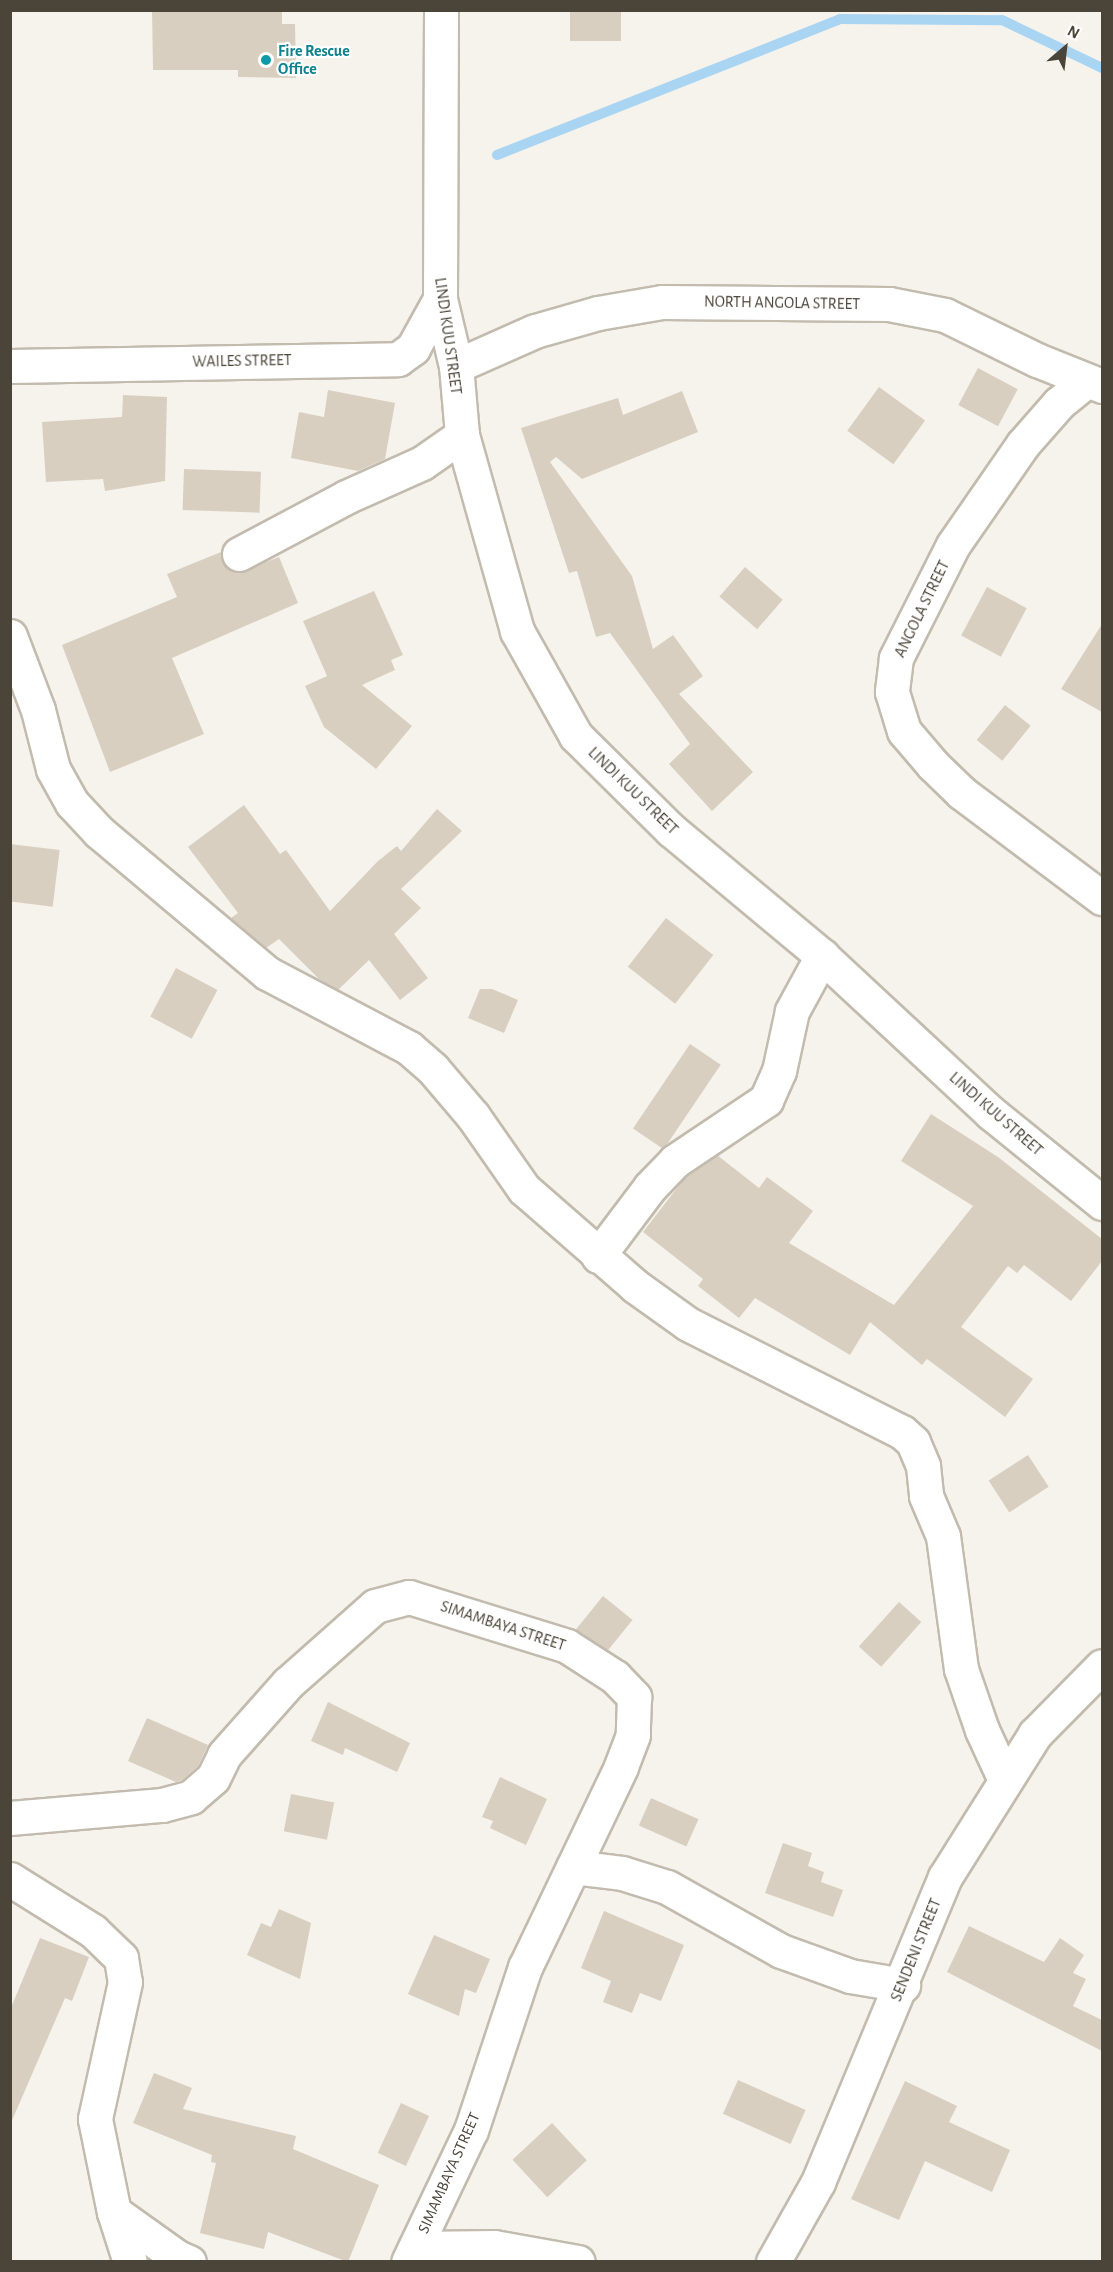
<!DOCTYPE html>
<html>
<head>
<meta charset="utf-8">
<style>
  body { margin:0 }
  #map { position:relative; width:1113px; height:2272px; overflow:hidden; background:#f6f3ec; font-family:"Alegreya Sans",sans-serif }
  div>[style] { position:absolute }
  .stream>* { height:10px; margin:-5px; padding:0 5px; transform-origin:5px; border-radius:5px; background:#a9d4f2 }
  .building>* { inset:0; background:#d8cfc1; transform-origin:0 0 }
  .roads { filter:drop-shadow(2px 0 #c2bbae) drop-shadow(-2px 0 #c2bbae) drop-shadow(0 2px #c2bbae) drop-shadow(0 -2px #c2bbae) }
  .minor>* { height:33px; margin:-16.5px; padding:0 16.5px; transform-origin:16.5px; border-radius:16.5px; background:#fff }
  .dots>* { width:16px; height:16px; translate:-50% -50%; box-sizing:border-box; border:3px solid #fff; border-radius:50% }
  span { translate:-50% -50%; white-space:nowrap; text-align:center; line-height:1.15; -webkit-text-stroke:4.5px #fff; paint-order:stroke }
  .culture-label { font-size:16px; color:#0d838f; font-weight:700 }
  .left { translate:0 -50%; text-align:left }
  .street-label { font-size:16px; color:#4b4439 }
  .frame { position:absolute; inset:0; border:12px solid #4b4439; pointer-events:none }
  .north { position:absolute; left:1035px; top:18px; width:60px; height:60px; -webkit-text-stroke:4px #fff; paint-order:stroke; rotate:28deg; font-size:16px; font-weight:700; line-height:24px; text-align:center; color:#4b4439 }
  .north::after { content:''; display:block; margin:auto; width:21px; height:27px; background:#4b4439; clip-path:polygon(50% 0,100% 100%,50% 72%,0 100%) }
</style>
</head>
<body>
<div id="map">
  <div class="stream">
    <i style="left:497px;top:155px;width:369px;rotate:-21.6deg"></i>
    <i style="left:840px;top:19px;width:162px;rotate:0.4deg"></i>
    <i style="left:1002px;top:20px;width:111px;rotate:25.6deg"></i>
  </div>
  <div class="building">
    <i style="clip-path:polygon(152px 10px,282px 10px,282px 24px,295px 24px,296px 78px,238px 77px,238px 70px,153px 70px)"></i>
    <i style="left:570px;top:10px;width:51px;height:31px"></i>
    <i style="left:978px;top:368px;width:45px;height:42px;rotate:28deg"></i>
    <i style="left:879px;top:387px;width:57px;height:54px;rotate:36deg"></i>
    <i style="clip-path:polygon(328px 390px,395px 403px,385px 459px,358px 471px,291px 458px,299px 412px,324px 417px)"></i>
    <i style="clip-path:polygon(682px 391px,698px 432px,582px 479px,556px 457px,550px 462px,632px 576px,653px 649px,673px 635px,703px 676px,679px 694px,753px 772px,712px 811px,669px 764px,690px 744px,610px 633px,596px 637px,577px 571px,569px 573px,521px 428px,618px 398px,623px 415px)"></i>
    <i style="clip-path:polygon(123px 395px,167px 397px,165px 481px,105px 491px,103px 479px,46px 482px,42px 422px,122px 417px)"></i>
    <i style="left:184px;top:469px;width:77px;height:41px;rotate:2deg"></i>
    <i style="clip-path:polygon(221px 552px,223px 563px,238px 573px,279px 557px,298px 603px,172px 658px,204px 734px,110px 772px,62px 645px,177px 597px,167px 574px)"></i>
    <i style="left:745px;top:567px;width:50px;height:39px;rotate:41deg"></i>
    <i style="left:987px;top:587px;width:45px;height:55px;rotate:28deg"></i>
    <i style="clip-path:polygon(374px 591px,403px 655px,391px 660px,395px 670px,362px 685px,412px 726px,376px 769px,324px 727px,305px 686px,327px 676px,303px 621px)"></i>
    <i style="clip-path:polygon(1102px 624px,1102px 712px,1061px 689px)"></i>
    <i style="left:1005px;top:705px;width:33px;height:45px;rotate:39deg"></i>
    <i style="clip-path:polygon(244px 805px,280px 854px,286px 850px,330px 911px,378px 861px,397px 846px,401px 851px,437px 809px,462px 831px,401px 889px,421px 908px,394px 934px,428px 978px,400px 1000px,369px 960px,338px 990px,319px 979px,279px 939px,266px 948px,231px 918px,238px 913px,188px 847px)"></i>
    <i style="left:10px;top:844px;width:50px;height:57px;rotate:7deg"></i>
    <i style="left:666px;top:918px;width:60px;height:62px;rotate:38deg"></i>
    <i style="left:176px;top:968px;width:47px;height:55px;rotate:28deg"></i>
    <i style="clip-path:polygon(480px 989px,492px 989px,518px 1000px,504px 1033px,468px 1018px)"></i>
    <i style="left:690px;top:1044px;width:37px;height:102px;rotate:34deg"></i>
    <i style="clip-path:polygon(931px 1114px,998px 1157px,1102px 1239px,1102px 1261px,1071px 1301px,1024px 1265px,1017px 1273px,1008px 1266px,961px 1327px,1033px 1379px,1005px 1417px,927px 1359px,922px 1365px,870px 1322px,850px 1355px,755px 1298px,739px 1318px,698px 1286px,703px 1279px,643px 1232px,687px 1175px,717px 1155px,759px 1188px,767px 1177px,813px 1211px,789px 1243px,894px 1305px,973px 1206px,901px 1161px)"></i>
    <i style="left:1028px;top:1455px;width:38px;height:47px;rotate:57deg"></i>
    <i style="left:603px;top:1596px;width:38px;height:43px;rotate:39deg"></i>
    <i style="left:899px;top:1602px;width:30px;height:60px;rotate:42deg"></i>
    <i style="clip-path:polygon(328px 1702px,410px 1743px,397px 1772px,345px 1748px,343px 1755px,311px 1741px)"></i>
    <i style="clip-path:polygon(147px 1718px,208px 1745px,198px 1766px,182px 1780px,176px 1782px,128px 1761px)"></i>
    <i style="clip-path:polygon(500px 1777px,547px 1799px,526px 1845px,490px 1828px,493px 1821px,482px 1817px)"></i>
    <i style="left:291px;top:1794px;width:44px;height:38px;rotate:11deg"></i>
    <i style="left:651px;top:1798px;width:52px;height:30px;rotate:24deg"></i>
    <i style="clip-path:polygon(783px 1843px,812px 1853px,808px 1866px,824px 1872px,821px 1882px,843px 1890px,833px 1917px,765px 1893px)"></i>
    <i style="clip-path:polygon(279px 1909px,311px 1923px,300px 1979px,247px 1955px,261px 1923px,271px 1927px)"></i>
    <i style="clip-path:polygon(604px 1911px,684px 1945px,661px 2001px,640px 1993px,632px 2013px,603px 2002px,611px 1981px,581px 1968px)"></i>
    <i style="clip-path:polygon(969px 1926px,1044px 1962px,1060px 1938px,1084px 1955px,1073px 1973px,1086px 1979px,1073px 2006px,1102px 2020px,1102px 2051px,947px 1972px)"></i>
    <i style="clip-path:polygon(434px 1935px,490px 1959px,476px 1993px,465px 1989px,459px 2016px,408px 1994px)"></i>
    <i style="clip-path:polygon(40px 1938px,89px 1957px,72px 2001px,65px 1998px,10px 2125px,10px 2010px)"></i>
    <i style="clip-path:polygon(154px 2073px,192px 2088px,183px 2109px,296px 2136px,293px 2149px,379px 2185px,348px 2262px,268px 2232px,264px 2249px,200px 2233px,216px 2163px,211px 2162px,212px 2155px,133px 2123px)"></i>
    <i style="left:738px;top:2080px;width:74px;height:37px;rotate:24deg"></i>
    <i style="clip-path:polygon(905px 2081px,957px 2106px,949px 2122px,1010px 2150px,992px 2192px,925px 2161px,899px 2220px,851px 2199px)"></i>
    <i style="left:401px;top:2103px;width:31px;height:55px;rotate:25deg"></i>
    <i style="left:552px;top:2123px;width:51px;height:54px;rotate:47deg"></i>
  </div>
  <div class="roads">
    <div class="minor">
      <i style="left:441px;top:10px;width:289px;rotate:90.2deg"></i>
      <i style="left:440px;top:299px;width:69px;rotate:76.6deg"></i>
      <i style="left:456px;top:366px;width:69px;rotate:85deg"></i>
      <i style="left:462px;top:435px;width:204px;rotate:74.3deg"></i>
      <i style="left:517px;top:631px;width:120px;rotate:60.7deg"></i>
      <i style="left:576px;top:736px;width:134px;rotate:44.7deg"></i>
      <i style="left:671px;top:830px;width:197px;rotate:39.8deg"></i>
      <i style="left:822px;top:956px;width:231px;rotate:42.9deg"></i>
      <i style="left:991px;top:1113px;width:143px;rotate:39deg"></i>
      <i style="left:10px;top:366px;width:388px;rotate:-1deg"></i>
      <i style="left:398px;top:359px;width:19px;rotate:-36deg"></i>
      <i style="left:413px;top:348px;width:56px;rotate:-61.1deg"></i>
      <i style="left:456px;top:366px;width:86px;rotate:-23.9deg"></i>
      <i style="left:535px;top:331px;width:66px;rotate:-15.9deg"></i>
      <i style="left:598px;top:313px;width:65px;rotate:-9.8deg"></i>
      <i style="left:662px;top:302px;width:227px;rotate:0.5deg"></i>
      <i style="left:889px;top:304px;width:57px;rotate:11.1deg"></i>
      <i style="left:945px;top:315px;width:102px;rotate:26.1deg"></i>
      <i style="left:1037px;top:360px;width:70px;rotate:21.8deg"></i>
      <i style="left:1085px;top:382px;width:33px;rotate:141deg"></i>
      <i style="left:1059px;top:403px;width:55px;rotate:131.3deg"></i>
      <i style="left:1023px;top:444px;width:123px;rotate:124.7deg"></i>
      <i style="left:953px;top:545px;width:127px;rotate:116.8deg"></i>
      <i style="left:896px;top:658px;width:34px;rotate:97deg"></i>
      <i style="left:892px;top:692px;width:41px;rotate:72.9deg"></i>
      <i style="left:904px;top:731px;width:45px;rotate:49.5deg"></i>
      <i style="left:933px;top:765px;width:40px;rotate:44deg"></i>
      <i style="left:962px;top:793px;width:175px;rotate:36.9deg"></i>
      <i style="left:239px;top:554px;width:121px;rotate:-28deg"></i>
      <i style="left:346px;top:497px;width:83px;rotate:-24.1deg"></i>
      <i style="left:422px;top:463px;width:49px;rotate:-35deg"></i>
      <i style="left:10px;top:636px;width:79px;rotate:69.3deg"></i>
      <i style="left:38px;top:710px;width:61px;rotate:75.7deg"></i>
      <i style="left:53px;top:769px;width:39px;rotate:61deg"></i>
      <i style="left:72px;top:803px;width:40px;rotate:47deg"></i>
      <i style="left:99px;top:832px;width:219px;rotate:40deg"></i>
      <i style="left:267px;top:973px;width:161px;rotate:27.8deg"></i>
      <i style="left:409px;top:1048px;width:32px;rotate:41deg"></i>
      <i style="left:433px;top:1069px;width:62px;rotate:49.6deg"></i>
      <i style="left:473px;top:1116px;width:89px;rotate:55.1deg"></i>
      <i style="left:524px;top:1189px;width:147px;rotate:41.1deg"></i>
      <i style="left:635px;top:1286px;width:65px;rotate:35.6deg"></i>
      <i style="left:688px;top:1324px;width:240px;rotate:26.8deg"></i>
      <i style="left:902px;top:1432px;width:15px;rotate:42deg"></i>
      <i style="left:913px;top:1442px;width:26px;rotate:67deg"></i>
      <i style="left:923px;top:1466px;width:30px;rotate:84deg"></i>
      <i style="left:926px;top:1496px;width:43px;rotate:67deg"></i>
      <i style="left:943px;top:1536px;width:134px;rotate:82.3deg"></i>
      <i style="left:961px;top:1669px;width:65px;rotate:71deg"></i>
      <i style="left:982px;top:1730px;width:55px;rotate:65.3deg"></i>
      <i style="left:598px;top:1256px;width:86px;rotate:-53deg"></i>
      <i style="left:650px;top:1187px;width:36px;rotate:-46deg"></i>
      <i style="left:675px;top:1161px;width:110px;rotate:-33.8deg"></i>
      <i style="left:766px;top:1100px;width:32px;rotate:-66deg"></i>
      <i style="left:779px;top:1071px;width:61px;rotate:-77.8deg"></i>
      <i style="left:792px;top:1011px;width:63px;rotate:-61.4deg"></i>
      <i style="left:10px;top:1818px;width:153px;rotate:-4.9deg"></i>
      <i style="left:162px;top:1805px;width:30px;rotate:-15deg"></i>
      <i style="left:191px;top:1797px;width:29px;rotate:-41deg"></i>
      <i style="left:213px;top:1778px;width:25px;rotate:-64deg"></i>
      <i style="left:224px;top:1755px;width:96px;rotate:-48.4deg"></i>
      <i style="left:288px;top:1683px;width:116px;rotate:-41.5deg"></i>
      <i style="left:375px;top:1606px;width:35px;rotate:-15deg"></i>
      <i style="left:409px;top:1597px;width:165px;rotate:17.2deg"></i>
      <i style="left:567px;top:1646px;width:57px;rotate:32.9deg"></i>
      <i style="left:615px;top:1677px;width:28px;rotate:46deg"></i>
      <i style="left:634px;top:1697px;width:38px;rotate:92deg"></i>
      <i style="left:633px;top:1735px;width:34px;rotate:111deg"></i>
      <i style="left:621px;top:1767px;width:222px;rotate:115.6deg"></i>
      <i style="left:525px;top:1967px;width:172px;rotate:108.3deg"></i>
      <i style="left:471px;top:2130px;width:146px;rotate:115.5deg"></i>
      <i style="left:573px;top:1867px;width:49px;rotate:7deg"></i>
      <i style="left:622px;top:1873px;width:47px;rotate:17.3deg"></i>
      <i style="left:667px;top:1887px;width:131px;rotate:29.3deg"></i>
      <i style="left:781px;top:1951px;width:73px;rotate:19.9deg"></i>
      <i style="left:850px;top:1976px;width:54px;rotate:9.6deg"></i>
      <i style="left:10px;top:1879px;width:98px;rotate:32.1deg"></i>
      <i style="left:93px;top:1931px;width:39px;rotate:44deg"></i>
      <i style="left:121px;top:1958px;width:24px;rotate:81deg"></i>
      <i style="left:125px;top:1982px;width:140px;rotate:102.4deg"></i>
      <i style="left:95px;top:2119px;width:95px;rotate:78.5deg"></i>
      <i style="left:114px;top:2212px;width:52px;rotate:72.3deg"></i>
      <i style="left:114px;top:2212px;width:77px;rotate:35.5deg"></i>
      <i style="left:177px;top:2257px;width:13px;rotate:23deg"></i>
      <i style="left:415px;top:2248px;width:79px;rotate:-0.7deg"></i>
      <i style="left:494px;top:2247px;width:85px;rotate:10.1deg"></i>
      <i style="left:773px;top:2262px;width:92px;rotate:-60.6deg"></i>
      <i style="left:818px;top:2182px;width:330px;rotate:-67.4deg"></i>
      <i style="left:945px;top:1877px;width:169px;rotate:-57.8deg"></i>
      <i style="left:1035px;top:1734px;width:95px;rotate:-45.4deg"></i>
    </div>
  </div>
  <div class="dots">
    <i style="left:266px;top:60px;background:#0f9aa8"></i>
  </div>
  <div class="culture-label">
    <span class="left" style="left:278px;top:60px">Fire Rescue<br>Office</span>
  </div>
  <div class="street-label">
    <span style="left:782px;top:303px;rotate:1deg">NORTH ANGOLA STREET</span>
    <span style="left:448px;top:336px;rotate:82deg">LINDI KUU STREET</span>
    <span style="left:242px;top:361px;rotate:-1deg">WAILES STREET</span>
    <span style="left:922px;top:609px;rotate:-64deg">ANGOLA STREET</span>
    <span style="left:633px;top:791px;rotate:44deg">LINDI KUU STREET</span>
    <span style="left:996px;top:1114px;rotate:41deg">LINDI KUU STREET</span>
    <span style="left:503px;top:1626px;rotate:18deg">SIMAMBAYA STREET</span>
    <span style="left:916px;top:1950px;rotate:-68deg">SENDENI STREET</span>
    <span style="left:449px;top:2173px;rotate:-66deg">SIMAMBAYA STREET</span>
  </div>
  <div class="frame"></div>
  <div class="north">N</div>
</div>
</body>
</html>
